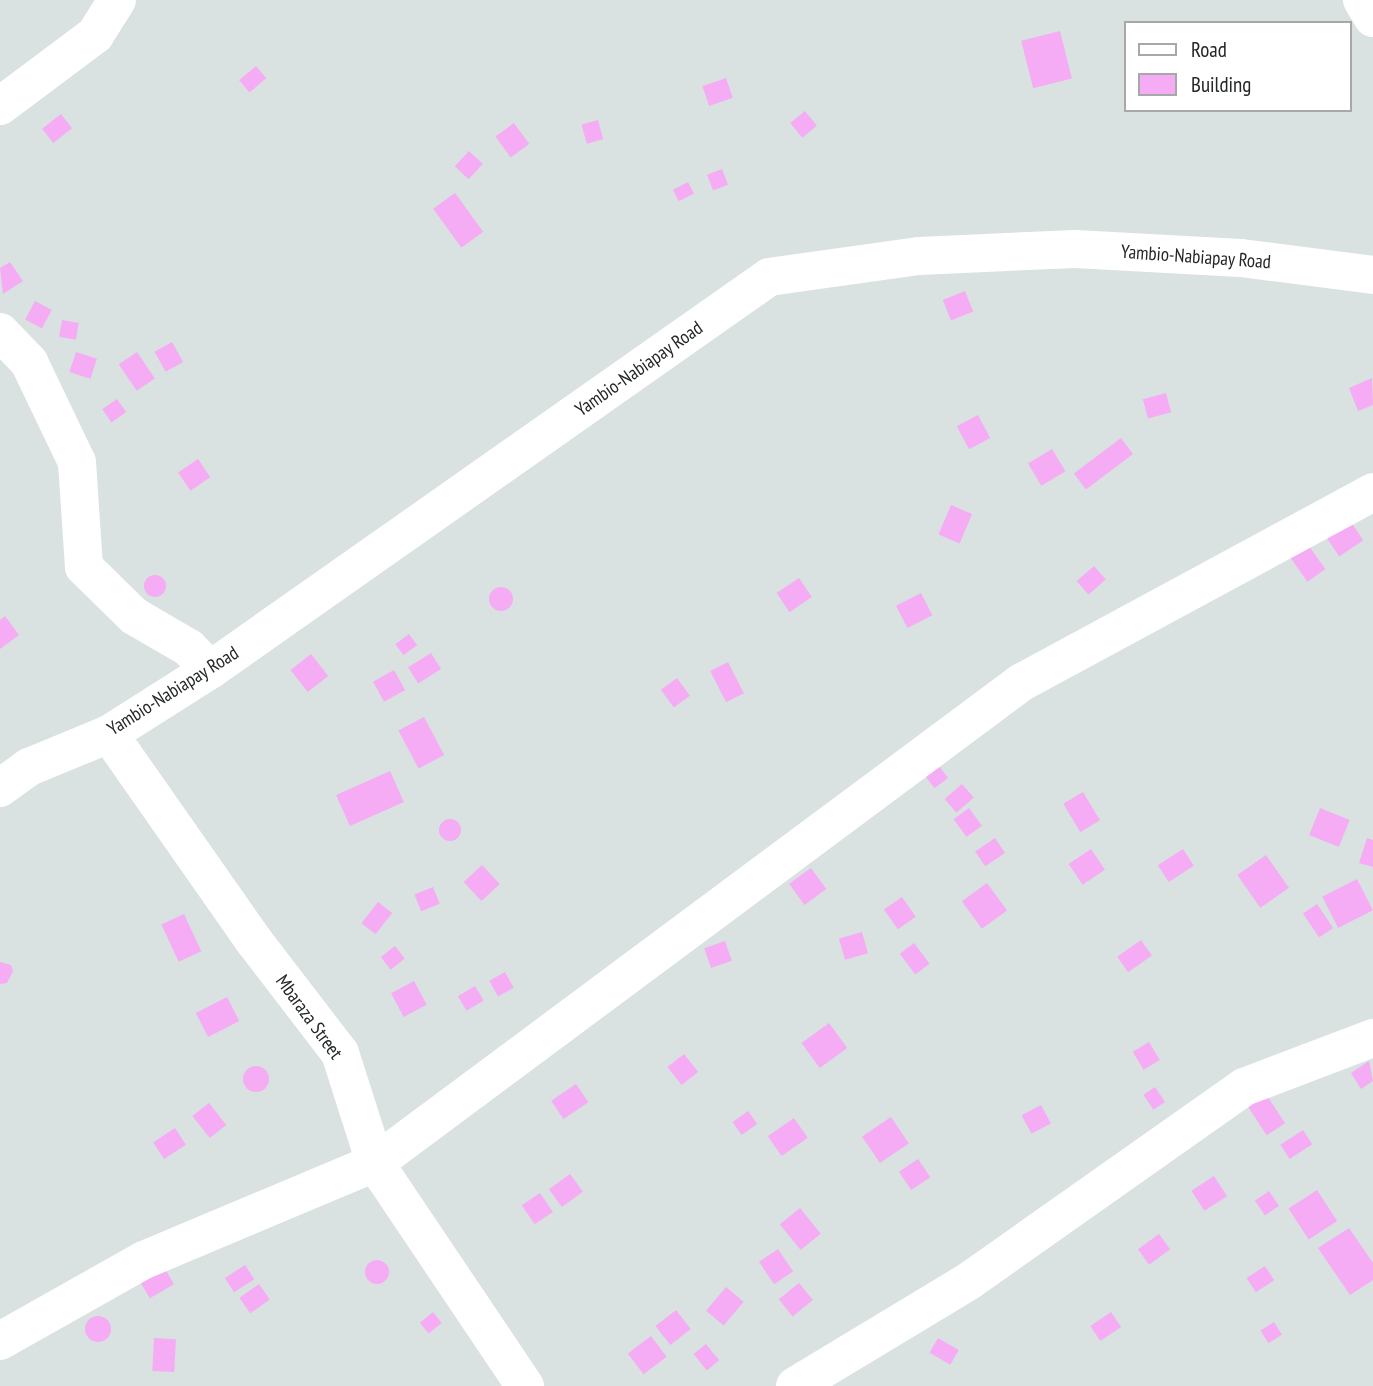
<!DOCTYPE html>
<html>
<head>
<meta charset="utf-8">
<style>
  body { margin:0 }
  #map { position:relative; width:1373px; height:1386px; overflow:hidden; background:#d9e2e1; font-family:"PT Sans Narrow",sans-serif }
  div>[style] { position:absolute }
  .building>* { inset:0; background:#f5acf4; transform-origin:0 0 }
  .round { border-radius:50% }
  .minor>* { height:38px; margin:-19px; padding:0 19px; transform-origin:19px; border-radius:19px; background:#fff }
  .tertiary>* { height:38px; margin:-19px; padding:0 19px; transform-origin:19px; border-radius:19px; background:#fff }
  .secondary>* { height:38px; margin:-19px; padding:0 19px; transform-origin:19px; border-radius:19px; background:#fff }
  span { translate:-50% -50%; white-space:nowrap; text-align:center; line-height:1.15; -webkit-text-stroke:5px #fff; paint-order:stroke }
  .street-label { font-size:19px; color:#232726 }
  .legend { position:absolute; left:1124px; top:21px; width:228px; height:91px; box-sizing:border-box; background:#fff; border:2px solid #a7a9a8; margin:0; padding:9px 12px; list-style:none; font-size:21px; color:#232726 }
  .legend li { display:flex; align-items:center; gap:14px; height:35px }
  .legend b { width:35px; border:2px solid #a7a9a8 }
</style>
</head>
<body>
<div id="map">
  <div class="building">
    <i style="left:1060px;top:31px;width:49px;height:40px;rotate:76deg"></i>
    <i style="left:256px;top:66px;width:16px;height:22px;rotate:50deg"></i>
    <i style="left:726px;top:78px;width:21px;height:25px;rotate:71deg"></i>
    <i style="left:805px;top:111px;width:19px;height:19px;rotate:51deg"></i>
    <i style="left:61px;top:114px;width:18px;height:24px;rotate:52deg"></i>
    <i style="left:598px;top:120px;width:20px;height:17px;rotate:75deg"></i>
    <i style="left:514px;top:123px;width:26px;height:23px;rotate:54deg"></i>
    <i style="left:469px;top:151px;width:19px;height:21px;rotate:43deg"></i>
    <i style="left:722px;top:169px;width:17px;height:16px;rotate:69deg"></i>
    <i style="left:688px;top:182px;width:13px;height:17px;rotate:63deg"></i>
    <i style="left:455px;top:193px;width:48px;height:27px;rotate:54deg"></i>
    <i style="clip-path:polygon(10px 262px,23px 281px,3px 294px,0 268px)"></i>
    <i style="left:965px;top:291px;width:22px;height:24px;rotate:68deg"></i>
    <i style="left:35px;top:301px;width:19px;height:21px;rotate:28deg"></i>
    <i style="left:62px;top:320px;width:17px;height:17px;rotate:10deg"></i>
    <i style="left:172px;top:342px;width:23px;height:20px;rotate:61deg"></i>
    <i style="left:76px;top:352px;width:22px;height:21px;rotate:18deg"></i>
    <i style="left:137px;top:352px;width:32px;height:22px;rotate:56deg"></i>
    <i style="clip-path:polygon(1372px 378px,1373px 405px,1358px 411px,1349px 388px)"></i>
    <i style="left:1166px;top:393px;width:20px;height:24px;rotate:75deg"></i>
    <i style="left:117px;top:399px;width:16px;height:18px;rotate:55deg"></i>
    <i style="left:978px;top:415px;width:26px;height:24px;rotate:62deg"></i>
    <i style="left:1121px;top:438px;width:20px;height:59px;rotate:53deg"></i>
    <i style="left:1052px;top:449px;width:26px;height:28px;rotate:59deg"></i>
    <i style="left:198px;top:459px;width:22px;height:24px;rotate:56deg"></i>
    <i style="left:951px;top:505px;width:23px;height:32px;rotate:23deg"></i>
    <i style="left:1351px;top:522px;width:22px;height:29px;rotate:56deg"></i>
    <i style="left:1307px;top:543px;width:32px;height:22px;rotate:55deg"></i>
    <i style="left:1094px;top:566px;width:18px;height:23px;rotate:49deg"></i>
    <i class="round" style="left:144px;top:575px;width:22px;height:22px"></i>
    <i style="left:799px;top:578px;width:23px;height:27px;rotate:56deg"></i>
    <i class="round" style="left:489px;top:587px;width:24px;height:24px"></i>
    <i style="left:921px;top:593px;width:25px;height:28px;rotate:63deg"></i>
    <i style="clip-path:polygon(5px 616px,19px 635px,0 649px,0 620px)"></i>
    <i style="left:409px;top:634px;width:14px;height:17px;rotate:54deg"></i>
    <i style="left:431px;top:653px;width:19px;height:27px;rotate:58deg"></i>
    <i style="left:311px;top:654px;width:28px;height:26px;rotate:52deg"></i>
    <i style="left:728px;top:662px;width:35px;height:20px;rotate:63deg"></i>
    <i style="left:394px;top:670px;width:23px;height:24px;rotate:61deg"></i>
    <i style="left:677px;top:678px;width:22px;height:20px;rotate:54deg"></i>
    <i style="left:424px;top:717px;width:43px;height:29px;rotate:62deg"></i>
    <i style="left:936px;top:762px;width:20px;height:17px;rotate:53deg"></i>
    <i style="left:390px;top:771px;width:34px;height:59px;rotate:66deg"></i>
    <i style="left:962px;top:784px;width:18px;height:23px;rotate:49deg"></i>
    <i style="left:1083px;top:792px;width:33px;height:23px;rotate:59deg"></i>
    <i style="left:969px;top:808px;width:22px;height:19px;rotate:54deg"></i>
    <i style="left:1320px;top:808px;width:32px;height:29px;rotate:22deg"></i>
    <i class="round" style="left:439px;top:819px;width:22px;height:22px"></i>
    <i style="left:995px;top:838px;width:18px;height:24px;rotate:56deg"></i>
    <i style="clip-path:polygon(1367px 838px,1373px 840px,1373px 867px,1359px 863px)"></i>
    <i style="left:1091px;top:849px;width:25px;height:27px;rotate:56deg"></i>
    <i style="left:1183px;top:849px;width:20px;height:30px;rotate:57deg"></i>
    <i style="left:1266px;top:855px;width:40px;height:35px;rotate:55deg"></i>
    <i style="left:482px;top:865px;width:26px;height:25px;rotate:47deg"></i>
    <i style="left:811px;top:868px;width:26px;height:27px;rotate:54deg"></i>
    <i style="left:1357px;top:879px;width:35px;height:39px;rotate:63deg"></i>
    <i style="left:987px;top:883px;width:34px;height:31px;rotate:54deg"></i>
    <i style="left:433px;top:887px;width:18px;height:20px;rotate:68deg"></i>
    <i style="left:902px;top:897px;width:24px;height:22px;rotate:55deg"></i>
    <i style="left:378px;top:902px;width:18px;height:27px;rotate:38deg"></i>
    <i style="left:1317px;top:904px;width:29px;height:17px;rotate:56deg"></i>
    <i style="left:184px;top:914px;width:41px;height:25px;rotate:65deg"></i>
    <i style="left:862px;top:932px;width:22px;height:24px;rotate:74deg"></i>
    <i style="left:1141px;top:940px;width:19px;height:29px;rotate:55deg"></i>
    <i style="left:725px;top:941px;width:21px;height:22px;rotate:71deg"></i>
    <i style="left:914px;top:943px;width:26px;height:18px;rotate:53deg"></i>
    <i style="left:395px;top:946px;width:16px;height:18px;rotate:52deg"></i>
    <i style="clip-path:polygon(0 962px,11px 965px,13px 971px,7px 983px,0 984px)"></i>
    <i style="left:505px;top:972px;width:18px;height:18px;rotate:61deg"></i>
    <i style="left:414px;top:981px;width:27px;height:26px;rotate:62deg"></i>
    <i style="left:475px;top:986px;width:17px;height:20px;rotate:59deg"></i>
    <i style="left:227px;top:997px;width:27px;height:35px;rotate:63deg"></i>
    <i style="left:829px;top:1023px;width:31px;height:34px;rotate:54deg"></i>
    <i style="left:1149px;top:1042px;width:21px;height:19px;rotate:59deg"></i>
    <i style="left:684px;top:1054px;width:23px;height:21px;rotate:52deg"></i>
    <i style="clip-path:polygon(1369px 1061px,1373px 1081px,1361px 1089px,1351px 1073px)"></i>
    <i class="round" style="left:243px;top:1066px;width:26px;height:26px"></i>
    <i style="left:576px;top:1084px;width:22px;height:30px;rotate:56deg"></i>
    <i style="left:1155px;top:1087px;width:18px;height:14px;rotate:56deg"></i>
    <i style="left:1266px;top:1094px;width:35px;height:22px;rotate:57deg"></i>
    <i style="left:209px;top:1103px;width:28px;height:21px;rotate:52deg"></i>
    <i style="left:1041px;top:1105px;width:21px;height:22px;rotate:62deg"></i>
    <i style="left:748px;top:1111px;width:16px;height:19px;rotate:55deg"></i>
    <i style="left:891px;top:1117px;width:32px;height:35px;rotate:56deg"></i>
    <i style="left:794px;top:1118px;width:24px;height:32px;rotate:55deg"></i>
    <i style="left:175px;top:1128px;width:20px;height:26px;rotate:57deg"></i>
    <i style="left:1303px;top:1130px;width:17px;height:27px;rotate:57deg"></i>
    <i style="left:918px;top:1159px;width:22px;height:23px;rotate:56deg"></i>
    <i style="left:570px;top:1174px;width:22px;height:26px;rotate:54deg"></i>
    <i style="left:1214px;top:1176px;width:24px;height:27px;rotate:57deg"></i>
    <i style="left:1317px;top:1190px;width:37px;height:34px;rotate:57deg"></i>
    <i style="left:1269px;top:1191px;width:18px;height:17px;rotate:56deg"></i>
    <i style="left:540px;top:1193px;width:23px;height:22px;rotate:56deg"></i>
    <i style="left:800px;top:1208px;width:33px;height:26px;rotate:51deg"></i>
    <i style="clip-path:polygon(1349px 1228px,1373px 1263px,1373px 1280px,1350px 1295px,1318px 1248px)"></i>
    <i style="left:1159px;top:1234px;width:19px;height:26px;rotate:54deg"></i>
    <i style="left:778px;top:1249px;width:27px;height:23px;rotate:56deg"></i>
    <i class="round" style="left:365px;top:1260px;width:24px;height:24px"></i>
    <i style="left:245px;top:1265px;width:17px;height:24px;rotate:57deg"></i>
    <i style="left:1265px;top:1266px;width:17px;height:22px;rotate:57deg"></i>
    <i style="left:164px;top:1267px;width:20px;height:28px;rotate:60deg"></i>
    <i style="left:799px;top:1283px;width:22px;height:26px;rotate:51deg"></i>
    <i style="left:259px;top:1284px;width:19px;height:24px;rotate:55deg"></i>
    <i style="left:726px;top:1287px;width:23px;height:31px;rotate:40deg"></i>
    <i style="left:676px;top:1310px;width:24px;height:26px;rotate:52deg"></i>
    <i style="left:433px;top:1312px;width:14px;height:17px;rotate:51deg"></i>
    <i style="left:1111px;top:1312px;width:18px;height:25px;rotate:56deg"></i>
    <i class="round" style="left:85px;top:1316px;width:26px;height:26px"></i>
    <i style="left:1274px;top:1322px;width:15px;height:16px;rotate:58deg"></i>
    <i style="left:651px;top:1336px;width:26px;height:29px;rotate:53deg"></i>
    <i style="left:154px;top:1338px;width:22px;height:33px;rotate:3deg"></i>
    <i style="left:938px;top:1338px;width:24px;height:17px;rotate:30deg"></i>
    <i style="left:706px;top:1344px;width:21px;height:16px;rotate:51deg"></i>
  </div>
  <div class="minor">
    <i style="left:0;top:106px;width:119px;rotate:-36.8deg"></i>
    <i style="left:95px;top:35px;width:41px;rotate:-57.8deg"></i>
    <i style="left:0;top:332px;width:42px;rotate:46deg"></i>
    <i style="left:29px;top:362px;width:111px;rotate:64.4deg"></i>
    <i style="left:77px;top:462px;width:105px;rotate:86.2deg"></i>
    <i style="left:84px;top:567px;width:70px;rotate:44.4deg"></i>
    <i style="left:134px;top:616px;width:64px;rotate:30.2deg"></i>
    <i style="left:189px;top:648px;width:30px;rotate:46deg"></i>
    <i style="left:109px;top:734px;width:253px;rotate:55deg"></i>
    <i style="left:254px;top:941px;width:141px;rotate:52.5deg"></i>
    <i style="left:340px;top:1053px;width:115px;rotate:72.3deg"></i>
    <i style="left:375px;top:1163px;width:269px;rotate:56.1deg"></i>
    <i style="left:0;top:1341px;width:165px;rotate:-29.4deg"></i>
    <i style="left:144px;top:1260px;width:251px;rotate:-22.8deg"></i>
    <i style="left:375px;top:1163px;width:806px;rotate:-36.63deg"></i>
    <i style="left:1022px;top:682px;width:399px;rotate:-28.4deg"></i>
    <i style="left:795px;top:1386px;width:203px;rotate:-31.1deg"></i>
    <i style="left:969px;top:1281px;width:337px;rotate:-35.2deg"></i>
    <i style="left:1244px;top:1087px;width:138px;rotate:-20.8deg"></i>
  </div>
  <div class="tertiary">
    <i style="left:1362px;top:0;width:21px;rotate:59deg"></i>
  </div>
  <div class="secondary">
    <i style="left:0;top:788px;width:36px;rotate:-36deg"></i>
    <i style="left:29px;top:767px;width:87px;rotate:-22.4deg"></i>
    <i style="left:109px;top:734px;width:120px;rotate:-32.4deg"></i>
    <i style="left:210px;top:670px;width:683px;rotate:-35.11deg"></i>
    <i style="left:769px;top:277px;width:151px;rotate:-8deg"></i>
    <i style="left:919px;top:256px;width:156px;rotate:-2.6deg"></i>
    <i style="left:1075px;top:249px;width:166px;rotate:3.1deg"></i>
    <i style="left:1241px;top:258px;width:133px;rotate:7.3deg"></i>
  </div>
  <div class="street-label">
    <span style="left:1196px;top:257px;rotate:4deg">Yambio-Nabiapay Road</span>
    <span style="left:639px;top:369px;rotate:-35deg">Yambio-Nabiapay Road</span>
    <span style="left:173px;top:691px;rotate:-32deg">Yambio-Nabiapay Road</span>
    <span style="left:309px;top:1017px;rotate:54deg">Mbaraza Street</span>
  </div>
  <ul class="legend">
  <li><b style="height:9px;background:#fff"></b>Road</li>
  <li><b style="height:19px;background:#f5acf4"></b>Building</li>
  </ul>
</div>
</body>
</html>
